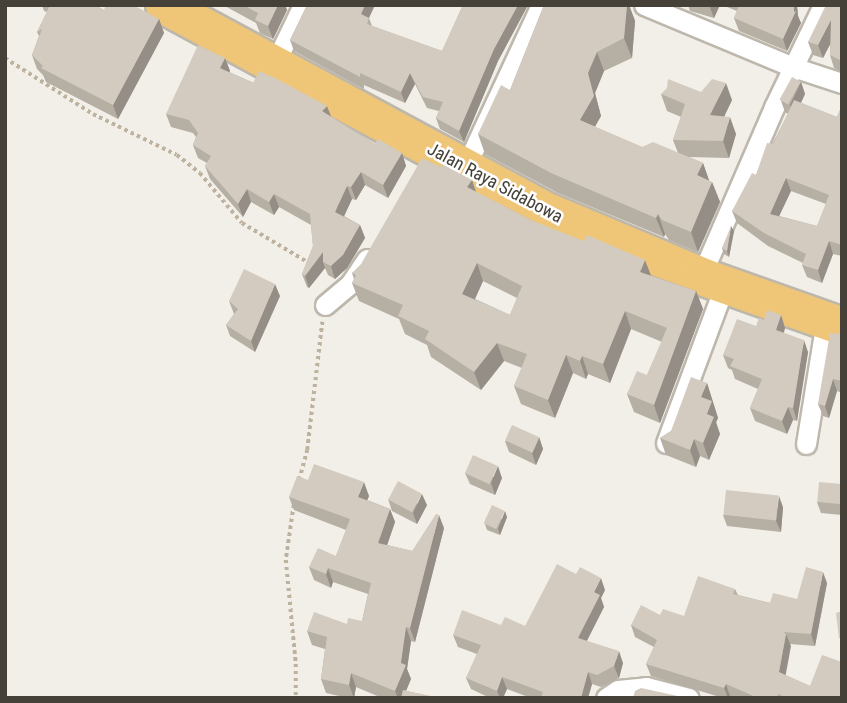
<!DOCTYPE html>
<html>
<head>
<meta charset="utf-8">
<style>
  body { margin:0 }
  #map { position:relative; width:847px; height:703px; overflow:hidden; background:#f2efe9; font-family:"Roboto Condensed",sans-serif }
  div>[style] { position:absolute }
  .path>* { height:3.5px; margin-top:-1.75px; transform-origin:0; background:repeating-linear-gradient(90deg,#bdb29f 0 3.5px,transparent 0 7px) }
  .roads { filter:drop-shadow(2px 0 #bdb7ac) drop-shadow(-2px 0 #bdb7ac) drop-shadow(0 2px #bdb7ac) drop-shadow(0 -2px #bdb7ac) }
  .street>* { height:19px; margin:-9.5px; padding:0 9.5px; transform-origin:9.5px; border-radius:9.5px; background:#fff }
  .highway>* { height:37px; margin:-18.5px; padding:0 18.5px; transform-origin:18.5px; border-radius:18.5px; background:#efc677 }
  .wall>* { inset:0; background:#b5afa4 }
  .shaded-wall>* { inset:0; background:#948e86 }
  .building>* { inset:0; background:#d3cbbf; transform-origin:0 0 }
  span { translate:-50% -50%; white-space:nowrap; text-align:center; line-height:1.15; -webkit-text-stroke:5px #fff; paint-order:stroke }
  .street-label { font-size:18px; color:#454038 }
  .frame { position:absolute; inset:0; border:7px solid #454038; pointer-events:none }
</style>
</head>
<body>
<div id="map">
  <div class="path">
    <i style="left:5px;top:58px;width:104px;rotate:32.5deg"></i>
    <i style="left:93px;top:114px;width:93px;rotate:26deg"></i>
    <i style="left:177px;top:155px;width:29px;rotate:38deg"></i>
    <i style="left:200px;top:173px;width:65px;rotate:50deg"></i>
    <i style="left:242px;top:223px;width:78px;rotate:30.8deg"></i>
    <i style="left:299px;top:480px;width:31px;rotate:-75deg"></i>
    <i style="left:307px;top:450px;width:129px;rotate:-83.3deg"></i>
    <i style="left:294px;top:505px;width:56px;rotate:98.3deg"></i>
    <i style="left:286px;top:560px;width:104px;rotate:84.5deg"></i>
    <i style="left:296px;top:664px;width:34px;rotate:90deg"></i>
  </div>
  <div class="roads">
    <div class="street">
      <i style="left:644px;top:5px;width:161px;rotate:22.6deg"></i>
      <i style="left:793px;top:67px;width:52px;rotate:18.1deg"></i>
      <i style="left:274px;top:65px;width:67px;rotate:-64.2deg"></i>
      <i style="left:465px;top:168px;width:180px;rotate:-65deg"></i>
      <i style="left:701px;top:276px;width:184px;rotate:-66.6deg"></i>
      <i style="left:774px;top:107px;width:113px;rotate:-64.3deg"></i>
      <i style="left:325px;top:305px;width:33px;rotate:-40deg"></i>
      <i style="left:350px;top:284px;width:30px;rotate:-56deg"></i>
      <i style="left:666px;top:443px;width:170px;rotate:-69.6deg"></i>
      <i style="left:806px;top:444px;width:126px;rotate:-80.8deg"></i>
      <i style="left:606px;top:698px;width:14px;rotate:-34deg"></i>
      <i style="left:618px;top:690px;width:28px;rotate:-6deg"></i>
      <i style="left:646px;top:687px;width:44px;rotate:14.3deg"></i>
    </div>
    <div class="highway">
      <i style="left:164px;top:5px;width:437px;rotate:28.3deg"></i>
      <i style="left:549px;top:212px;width:165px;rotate:22.8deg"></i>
      <i style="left:701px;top:276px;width:150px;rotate:19.5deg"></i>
    </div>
  </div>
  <div class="wall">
    <i style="clip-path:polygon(42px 5px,95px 5px,104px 10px,159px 19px,164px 33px,118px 119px,46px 82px,43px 75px,37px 69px,32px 55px,39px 36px,37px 32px,47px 12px,44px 11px)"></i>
    <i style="clip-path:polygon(223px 5px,285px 5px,287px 10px,273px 39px,260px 33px,256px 23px)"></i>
    <i style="clip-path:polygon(307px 5px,375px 5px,369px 18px,372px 26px,442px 51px,463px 5px,528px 5px,498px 61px,464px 142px,440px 129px,436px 118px,439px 111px,427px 108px,415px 84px,405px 103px,364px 85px,364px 89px,294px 51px,290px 40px)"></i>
    <i style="clip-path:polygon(544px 5px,629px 5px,635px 21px,632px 58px,604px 71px,595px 93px,601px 116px,595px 127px,642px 147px,678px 153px,673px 140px,681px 117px,667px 111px,661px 94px,701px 92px,732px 100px,724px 116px,736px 134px,729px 158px,689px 157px,703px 163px,709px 181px,712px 182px,720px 202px,698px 252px,669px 240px,665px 234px,664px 237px,558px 193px,485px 154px,478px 134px,510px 90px)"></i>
    <i style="clip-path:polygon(688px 5px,720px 5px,714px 18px,690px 11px)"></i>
    <i style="clip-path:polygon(722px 5px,797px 5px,798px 16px,801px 23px,787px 51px,739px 31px,734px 18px,737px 11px)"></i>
    <i style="clip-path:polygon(842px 5px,842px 72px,834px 68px,830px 55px,830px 44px,823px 58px,813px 55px,808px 42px)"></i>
    <i style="clip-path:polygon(225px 58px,230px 71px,229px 72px,331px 117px,375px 144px,402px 153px,406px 166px,388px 198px,365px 185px,356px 200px,352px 199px,344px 216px,360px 225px,365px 238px,347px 268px,335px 279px,328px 275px,325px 268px,309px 288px,307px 287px,302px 274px,313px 246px,311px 225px,279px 207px,274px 215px,251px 202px,243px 217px,210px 179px,205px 166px,207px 163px,198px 158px,193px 145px,196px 137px,193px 133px,171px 127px,166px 114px)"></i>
    <i style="clip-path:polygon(evenodd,801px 82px,805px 94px,801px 103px,837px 117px,842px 105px,842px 256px,833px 254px,822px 283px,807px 277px,802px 265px,803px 263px,768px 246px,737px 223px,732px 211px,756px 175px,788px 114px,785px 112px,781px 101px,801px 82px,791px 191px,826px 204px,817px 226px,779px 216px,791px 191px)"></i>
    <i style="clip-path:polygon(evenodd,472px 180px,476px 192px,533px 221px,651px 275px,696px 291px,703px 309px,660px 423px,634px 412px,627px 394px,647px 375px,662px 342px,631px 329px,610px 383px,588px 374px,586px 379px,573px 373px,555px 418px,521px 404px,514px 386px,522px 368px,504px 361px,481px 390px,431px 357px,427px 345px,405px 334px,399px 319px,359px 301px,352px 283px,354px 279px,352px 273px,472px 180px,483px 281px,517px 298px,510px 315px,475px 299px,483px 281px)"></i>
    <i style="clip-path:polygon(734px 231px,729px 257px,724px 254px,722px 248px)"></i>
    <i style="clip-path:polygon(280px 296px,255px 352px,230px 336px,226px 325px,234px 314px,229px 301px)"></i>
    <i style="clip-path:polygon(781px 315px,785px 328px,784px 333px,808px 352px,797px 421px,793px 420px,787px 434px,755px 421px,750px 408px,758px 389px,735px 379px,732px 370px,728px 368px,723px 355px,764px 320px)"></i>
    <i style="clip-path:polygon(841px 334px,842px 338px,842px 393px,837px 391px,829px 418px,823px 416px,818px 404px)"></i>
    <i style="clip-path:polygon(707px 383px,718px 418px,716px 423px,720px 434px,709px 460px,700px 456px,696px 467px,666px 455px,660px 438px,671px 431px)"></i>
    <i style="clip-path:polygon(539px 437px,543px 449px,536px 465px,509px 452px,505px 441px)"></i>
    <i style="clip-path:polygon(465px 473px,502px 478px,495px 495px,470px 484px)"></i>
    <i style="clip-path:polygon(308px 480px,369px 496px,367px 500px,390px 509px,395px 522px,387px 545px,412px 551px,444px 528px,415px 642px,411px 641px,407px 669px,411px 679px,406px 691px,439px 698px,382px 698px,356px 687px,354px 698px,348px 698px,326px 693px,321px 679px,325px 649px,312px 645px,307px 631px,362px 621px,368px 594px,333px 582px,331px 588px,314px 580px,309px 567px,336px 556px,346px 530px,294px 510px,289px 497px)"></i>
    <i style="clip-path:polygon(842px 484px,842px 515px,821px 513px,817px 502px)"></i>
    <i style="clip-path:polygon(388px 499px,427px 505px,417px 524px,392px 511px)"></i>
    <i style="clip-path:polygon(783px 507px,781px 532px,727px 526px,723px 515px)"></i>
    <i style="clip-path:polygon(507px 517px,500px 535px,487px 530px,485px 524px)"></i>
    <i style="clip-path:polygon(827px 583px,815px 646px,790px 644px,785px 675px,810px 686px,842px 662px,842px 698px,734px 698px,730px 696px,729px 698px,723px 698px,651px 676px,646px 664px,654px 647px,635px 637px,631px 625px,660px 615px,684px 616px,735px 589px,738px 595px,770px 603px,797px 599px)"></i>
    <i style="clip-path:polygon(605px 590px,601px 598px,604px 607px,587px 641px,623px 663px,619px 678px,601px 687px,592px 684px,588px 698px,531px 698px,507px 689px,503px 698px,490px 698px,471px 689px,466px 678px,477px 654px,458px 647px,453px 635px,501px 625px,525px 626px)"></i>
  </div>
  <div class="shaded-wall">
    <i style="clip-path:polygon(278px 5px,285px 5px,287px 10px,273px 39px,268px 26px)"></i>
    <i style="clip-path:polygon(365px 5px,375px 5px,365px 26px,361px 14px)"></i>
    <i style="clip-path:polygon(518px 5px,528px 5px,498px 61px,464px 142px,459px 131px,494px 49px)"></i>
    <i style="clip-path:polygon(627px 5px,629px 5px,635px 21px,632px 58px,624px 38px)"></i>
    <i style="clip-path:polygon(709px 5px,720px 5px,714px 18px)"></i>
    <i style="clip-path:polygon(794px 5px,797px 5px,798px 16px,801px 23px,787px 51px,783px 39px)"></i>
    <i style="clip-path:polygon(159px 19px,164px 33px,118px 119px,113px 105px)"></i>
    <i style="clip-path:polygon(831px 20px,836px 33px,823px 58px,818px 45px)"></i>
    <i style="clip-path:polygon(597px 52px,604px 71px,595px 93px,601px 116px,587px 140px,580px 120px,588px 73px)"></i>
    <i style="clip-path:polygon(225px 58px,230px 71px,225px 81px,220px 68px)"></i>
    <i style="clip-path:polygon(410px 73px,415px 84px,405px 103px,401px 92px)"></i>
    <i style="clip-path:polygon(801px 82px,805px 94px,794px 117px,790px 105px)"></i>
    <i style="clip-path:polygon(726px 83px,732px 100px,717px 132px,710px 115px)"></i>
    <i style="clip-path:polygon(327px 106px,332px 119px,322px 111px)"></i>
    <i style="clip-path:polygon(730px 117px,736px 134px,729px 158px,723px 141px)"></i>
    <i style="clip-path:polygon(402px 153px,406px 166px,388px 198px,383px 185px)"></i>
    <i style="clip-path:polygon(703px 163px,710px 183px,697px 175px)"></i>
    <i style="clip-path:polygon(361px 172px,365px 185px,356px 200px,351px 187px)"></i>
    <i style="clip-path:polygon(786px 178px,791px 191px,774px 227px,770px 214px)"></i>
    <i style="clip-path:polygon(472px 180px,478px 198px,467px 187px)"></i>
    <i style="clip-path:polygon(712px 182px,720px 202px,698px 252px,691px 232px)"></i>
    <i style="clip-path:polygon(347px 186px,352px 199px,340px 225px,335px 212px)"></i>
    <i style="clip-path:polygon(247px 189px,251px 202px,243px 217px,238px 204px)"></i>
    <i style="clip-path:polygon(274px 194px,279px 207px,274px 215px,269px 202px)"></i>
    <i style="clip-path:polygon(658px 214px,665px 234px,664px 237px,656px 218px)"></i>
    <i style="clip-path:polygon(360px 225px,365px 238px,347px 268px,335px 279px,331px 266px)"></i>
    <i style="clip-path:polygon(731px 226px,734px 231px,729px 257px,727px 251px)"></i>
    <i style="clip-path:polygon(829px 241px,833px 254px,822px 283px,818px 270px)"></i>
    <i style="clip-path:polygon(323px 252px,323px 262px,325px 268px,309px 288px,305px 276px)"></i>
    <i style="clip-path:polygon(645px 260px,652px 278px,640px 272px)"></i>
    <i style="clip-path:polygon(477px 263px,483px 281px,469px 312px,462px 294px)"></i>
    <i style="clip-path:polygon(275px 284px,280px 296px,255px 352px,251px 341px)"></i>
    <i style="clip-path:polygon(696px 291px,703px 309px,660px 423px,654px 405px)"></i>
    <i style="clip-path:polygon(625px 311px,631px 329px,610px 383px,603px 364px)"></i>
    <i style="clip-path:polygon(781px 315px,785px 328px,780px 343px,776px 330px)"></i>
    <i style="clip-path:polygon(804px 340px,808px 352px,797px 421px,793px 408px)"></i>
    <i style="clip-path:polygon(497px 343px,504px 361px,481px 390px,474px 372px)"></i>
    <i style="clip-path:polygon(566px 355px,573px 373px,555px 418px,548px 400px)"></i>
    <i style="clip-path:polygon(582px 356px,588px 374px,586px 379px,580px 361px)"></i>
    <i style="clip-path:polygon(833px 379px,837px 391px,829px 418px,825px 406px)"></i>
    <i style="clip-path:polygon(707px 383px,718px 418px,716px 422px,720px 434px,709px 460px,703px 443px,701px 397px)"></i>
    <i style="clip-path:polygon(788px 407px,793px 420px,787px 434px,782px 421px)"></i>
    <i style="clip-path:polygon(539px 437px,543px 449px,536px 465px,532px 453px)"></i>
    <i style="clip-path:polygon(694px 439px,700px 456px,696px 467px,690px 450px)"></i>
    <i style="clip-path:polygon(498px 466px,502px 478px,495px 495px,491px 483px)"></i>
    <i style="clip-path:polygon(364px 482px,369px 496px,363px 510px,358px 497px)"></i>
    <i style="clip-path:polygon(422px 494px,427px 505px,417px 524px,413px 513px)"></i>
    <i style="clip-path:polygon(779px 496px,783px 507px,781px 532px,776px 521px)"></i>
    <i style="clip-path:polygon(390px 509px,395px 522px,383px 557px,378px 543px)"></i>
    <i style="clip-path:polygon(505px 511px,507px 517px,500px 535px,498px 529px)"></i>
    <i style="clip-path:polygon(439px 515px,444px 528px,415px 642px,410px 628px)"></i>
    <i style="clip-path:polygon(328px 568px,333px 582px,331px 588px,326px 574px)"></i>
    <i style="clip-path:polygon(823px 572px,827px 583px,815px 646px,811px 634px)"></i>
    <i style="clip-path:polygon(601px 578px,605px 590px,601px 598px,604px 607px,582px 650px,578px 638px,594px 592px)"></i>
    <i style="clip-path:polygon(406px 627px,411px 641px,407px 669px,411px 679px,403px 698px,398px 698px,395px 691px)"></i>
    <i style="clip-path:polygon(786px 634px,791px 646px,784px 684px,779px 672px)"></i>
    <i style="clip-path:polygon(619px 651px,623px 663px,619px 678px,614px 666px)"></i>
    <i style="clip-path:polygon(588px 672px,592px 684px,588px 698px,581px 698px)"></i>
    <i style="clip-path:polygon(351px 673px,356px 687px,354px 698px,349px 685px)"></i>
    <i style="clip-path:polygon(502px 677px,507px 689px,503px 698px,500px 698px,497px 691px)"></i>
    <i style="clip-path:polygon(726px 684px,730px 696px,729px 698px,728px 698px,724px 688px)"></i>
  </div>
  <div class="building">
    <i style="clip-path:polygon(50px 5px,95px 5px,104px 10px,106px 5px,133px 5px,159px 19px,113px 105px,41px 68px,43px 66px,32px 55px,42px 29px,37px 32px)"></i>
    <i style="clip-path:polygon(243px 5px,278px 5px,268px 26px,255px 20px,258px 13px)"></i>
    <i style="clip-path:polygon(307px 5px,365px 5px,361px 14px,369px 18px,367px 24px,442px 51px,463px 5px,518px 5px,494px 49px,459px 131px,436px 118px,443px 102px,423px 97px,410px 73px,401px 92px,360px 73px,360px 77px,290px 40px)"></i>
    <i style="clip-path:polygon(544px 5px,627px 5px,624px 38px,597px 52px,588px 73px,594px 96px,580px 120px,642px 147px,653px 142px,703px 163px,697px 175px,712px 182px,691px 232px,662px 220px,658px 214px,656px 218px,551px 173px,478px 134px,501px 85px,510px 90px)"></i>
    <i style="clip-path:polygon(739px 5px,794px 5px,794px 12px,796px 11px,783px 39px,734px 18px)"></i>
    <i style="clip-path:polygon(826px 5px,842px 5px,842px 61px,830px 55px,831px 20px,818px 45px,808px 42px)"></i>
    <i style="clip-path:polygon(198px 45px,225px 58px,220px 68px,253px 83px,259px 71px,275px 78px,327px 106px,322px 111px,375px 144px,378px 139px,402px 153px,383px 185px,361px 172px,351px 187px,347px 186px,335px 212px,360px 225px,343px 255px,331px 266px,323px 262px,323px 252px,305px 276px,302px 274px,313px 246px,310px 214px,274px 194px,269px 202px,247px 189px,238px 204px,205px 166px,211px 156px,193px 145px,198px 133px,189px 120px,166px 114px)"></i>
    <i style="left:792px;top:77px;width:10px;height:26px;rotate:29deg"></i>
    <i style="clip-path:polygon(668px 79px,701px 92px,712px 79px,726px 83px,710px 115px,730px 117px,723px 141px,673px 140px,685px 104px,661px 94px,667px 88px)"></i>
    <i style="clip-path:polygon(evenodd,794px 100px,837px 117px,842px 105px,842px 245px,829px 241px,818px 270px,802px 265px,806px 254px,764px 233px,732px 211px,752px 173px,756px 175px,767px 143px,773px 144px,794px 100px,786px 178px,829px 195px,817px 226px,770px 214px,786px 178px)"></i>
    <i style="clip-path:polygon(evenodd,422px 158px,441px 167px,443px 164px,472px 180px,467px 187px,533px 221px,584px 241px,587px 235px,645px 260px,640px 272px,696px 291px,654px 405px,627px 394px,637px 371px,647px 375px,667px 328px,625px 311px,603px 364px,582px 356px,580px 361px,566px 355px,548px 400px,514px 386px,527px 354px,497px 343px,474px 372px,425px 339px,429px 331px,398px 316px,403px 305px,352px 283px,356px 275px,352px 273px,361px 264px,422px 158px,477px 263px,522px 286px,510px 315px,462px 294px,477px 263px)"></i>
    <i style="clip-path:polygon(731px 226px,727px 251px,722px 248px)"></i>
    <i style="clip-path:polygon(244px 269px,275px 284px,251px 341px,226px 325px,238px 309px,229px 301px)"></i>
    <i style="clip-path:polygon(767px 310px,781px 315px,776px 330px,804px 340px,793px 408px,788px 407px,782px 421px,750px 408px,762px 379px,730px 366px,734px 359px,723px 355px,737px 319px,756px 326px,759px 318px,764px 320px)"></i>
    <i style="clip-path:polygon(830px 333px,841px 334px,839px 338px,842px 339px,842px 381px,833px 379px,825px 406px,818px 404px)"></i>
    <i style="clip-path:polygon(691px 377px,707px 383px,701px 397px,712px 401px,707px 414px,714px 417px,703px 443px,694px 439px,690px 450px,660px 438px,671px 431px)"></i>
    <i style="left:512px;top:425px;width:30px;height:17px;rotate:24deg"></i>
    <i style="left:473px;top:455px;width:27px;height:20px;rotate:24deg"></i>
    <i style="clip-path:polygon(314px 464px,364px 482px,358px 497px,390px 509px,378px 543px,412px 551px,436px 514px,439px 515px,410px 628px,406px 627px,401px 663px,406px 665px,395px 691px,351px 673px,349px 685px,321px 679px,327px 637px,307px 631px,314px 612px,347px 624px,348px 618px,362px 621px,371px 583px,328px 568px,326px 574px,309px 567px,318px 548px,336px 556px,350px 519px,289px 497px,297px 476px,308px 480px)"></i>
    <i style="left:398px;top:481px;width:27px;height:21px;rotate:28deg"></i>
    <i style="left:819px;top:482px;width:23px;height:20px;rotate:5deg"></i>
    <i style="left:726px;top:490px;width:53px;height:25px;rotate:6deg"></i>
    <i style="left:492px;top:505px;width:14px;height:20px;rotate:25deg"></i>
    <i style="clip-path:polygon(557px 564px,576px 574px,580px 567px,601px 578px,594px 592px,600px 595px,578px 638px,619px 651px,614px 666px,597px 675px,588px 672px,581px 698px,541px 698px,543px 692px,502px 677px,497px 691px,466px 678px,481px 645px,453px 635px,462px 610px,501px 625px,505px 617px,525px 626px)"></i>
    <i style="clip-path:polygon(806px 567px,823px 572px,811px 634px,783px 632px,786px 634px,779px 672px,810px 686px,822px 655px,842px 662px,841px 657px,842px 657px,842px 698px,787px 698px,778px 694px,777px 698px,758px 698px,726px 684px,724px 688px,646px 664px,657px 640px,631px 625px,641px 605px,660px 615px,663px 609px,684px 616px,698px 576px,735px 589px,733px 594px,770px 603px,773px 593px,797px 599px)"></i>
    <i style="clip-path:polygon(842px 611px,842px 638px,839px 638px,836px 613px)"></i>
    <i style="clip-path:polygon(641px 688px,687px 698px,633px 698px,635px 691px)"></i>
    <i style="clip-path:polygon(403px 690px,439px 698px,401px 698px)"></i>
  </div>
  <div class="street-label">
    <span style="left:495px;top:183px;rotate:28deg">Jalan Raya Sidabowa</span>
  </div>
  <div class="frame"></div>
</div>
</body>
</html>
